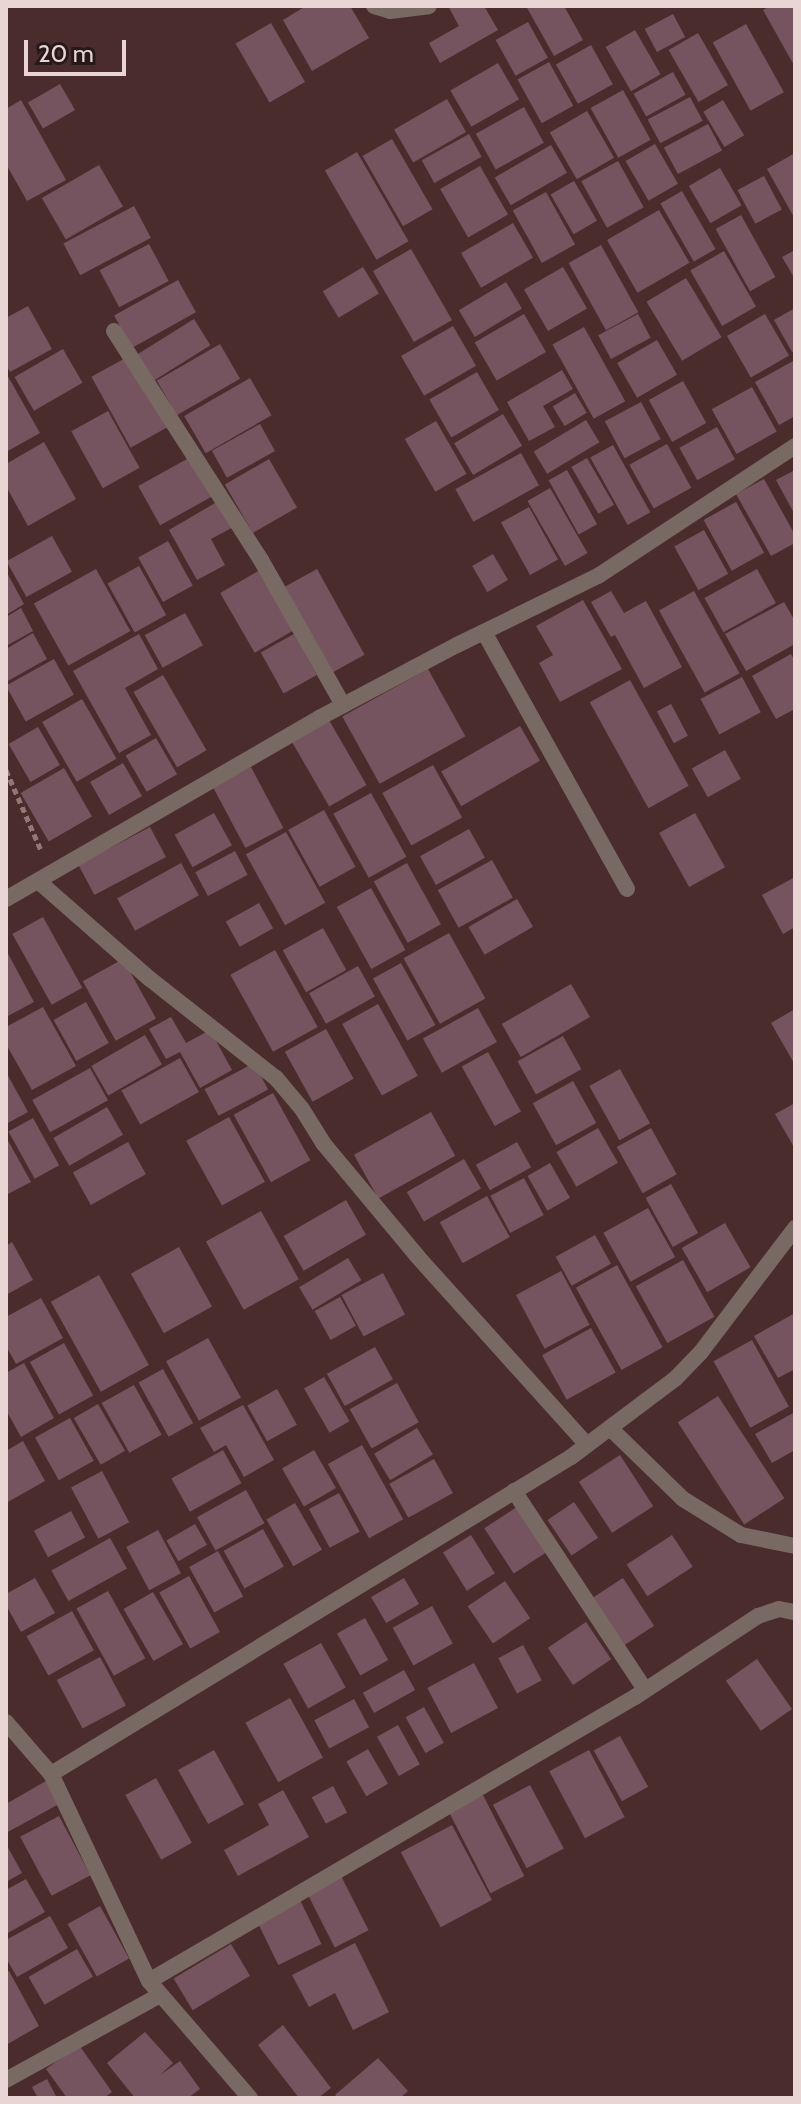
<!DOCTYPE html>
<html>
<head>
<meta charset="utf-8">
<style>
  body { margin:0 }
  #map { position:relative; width:801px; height:2104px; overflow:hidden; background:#4b2c2c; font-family:Cabin,sans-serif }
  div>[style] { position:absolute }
  .building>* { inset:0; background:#76545f; transform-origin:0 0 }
  .path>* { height:5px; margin-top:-2.5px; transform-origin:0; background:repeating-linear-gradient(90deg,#927777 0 6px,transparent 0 10px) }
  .minor>* { height:16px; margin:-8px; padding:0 8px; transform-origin:8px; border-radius:8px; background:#786963 }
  span { translate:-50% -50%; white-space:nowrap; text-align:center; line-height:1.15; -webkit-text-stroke:6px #271919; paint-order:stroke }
  .frame { position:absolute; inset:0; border:8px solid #ead5d5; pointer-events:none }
  .scale { position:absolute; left:24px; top:40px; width:102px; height:36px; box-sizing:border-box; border:4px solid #ead5d5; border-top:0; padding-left:10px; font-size:24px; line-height:28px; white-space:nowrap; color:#ead5d5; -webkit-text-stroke:6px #271919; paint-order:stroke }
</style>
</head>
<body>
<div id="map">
  <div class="building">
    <i style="clip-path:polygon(306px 6px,350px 6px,369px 38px,312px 71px,283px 20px)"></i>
    <i style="clip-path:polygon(448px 6px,484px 6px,498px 30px,440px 63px,429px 43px,459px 26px)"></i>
    <i style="clip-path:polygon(526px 6px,564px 6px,583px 40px,554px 56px)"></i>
    <i style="clip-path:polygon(770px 6px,795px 6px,795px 67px,763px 10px)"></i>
    <i style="left:673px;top:14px;width:26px;height:32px;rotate:62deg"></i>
    <i style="left:528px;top:22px;width:41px;height:37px;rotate:61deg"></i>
    <i style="left:271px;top:23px;width:68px;height:41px;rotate:60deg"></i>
    <i style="left:746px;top:24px;width:78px;height:38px;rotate:61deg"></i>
    <i style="left:635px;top:30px;width:51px;height:34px;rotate:60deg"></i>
    <i style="left:698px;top:33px;width:60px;height:34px;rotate:60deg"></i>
    <i style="left:591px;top:45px;width:45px;height:40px;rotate:61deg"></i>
    <i style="left:549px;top:62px;width:50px;height:36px;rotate:61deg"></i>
    <i style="left:498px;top:63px;width:42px;height:55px;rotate:60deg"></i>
    <i style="left:673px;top:72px;width:26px;height:45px;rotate:61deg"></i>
    <i style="left:60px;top:84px;width:30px;height:37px;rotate:60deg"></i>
    <i style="left:623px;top:90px;width:57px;height:37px;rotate:61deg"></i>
    <i style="left:690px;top:97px;width:27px;height:48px;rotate:62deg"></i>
    <i style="left:447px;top:99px;width:38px;height:61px;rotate:60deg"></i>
    <i style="clip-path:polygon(21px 100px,66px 180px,27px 201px,6px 164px,6px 109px)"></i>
    <i style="left:723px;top:100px;width:41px;height:23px;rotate:59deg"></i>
    <i style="left:524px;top:107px;width:41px;height:55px;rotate:61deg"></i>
    <i style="left:587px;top:111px;width:54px;height:43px;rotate:60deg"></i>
    <i style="left:708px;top:124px;width:30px;height:50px;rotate:62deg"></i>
    <i style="left:469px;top:134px;width:26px;height:54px;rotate:61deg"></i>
    <i style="left:392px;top:139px;width:81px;height:34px;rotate:60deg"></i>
    <i style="left:655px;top:144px;width:46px;height:34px;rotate:60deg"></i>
    <i style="left:551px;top:145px;width:32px;height:65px;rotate:60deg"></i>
    <i style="left:357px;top:152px;width:103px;height:37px;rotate:60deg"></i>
    <i style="clip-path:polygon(795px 153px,795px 219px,767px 169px)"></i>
    <i style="left:618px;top:161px;width:53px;height:42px;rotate:61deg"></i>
    <i style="left:99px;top:165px;width:48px;height:66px;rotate:60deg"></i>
    <i style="left:480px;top:166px;width:56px;height:46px;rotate:60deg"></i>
    <i style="left:720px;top:168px;width:43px;height:36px;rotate:60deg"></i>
    <i style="left:764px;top:176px;width:38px;height:30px;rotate:62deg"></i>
    <i style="left:574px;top:181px;width:46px;height:27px;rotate:60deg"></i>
    <i style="left:682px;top:191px;width:67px;height:25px;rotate:60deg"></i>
    <i style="left:546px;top:192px;width:60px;height:38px;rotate:61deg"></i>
    <i style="left:134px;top:206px;width:36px;height:80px;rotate:62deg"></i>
    <i style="left:659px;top:210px;width:61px;height:60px;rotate:60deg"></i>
    <i style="left:741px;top:215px;width:71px;height:29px;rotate:61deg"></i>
    <i style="left:513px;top:223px;width:40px;height:60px;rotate:60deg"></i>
    <i style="left:149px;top:244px;width:42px;height:56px;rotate:62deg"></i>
    <i style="left:601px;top:245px;width:77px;height:37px;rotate:61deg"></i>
    <i style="left:411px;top:249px;width:82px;height:44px;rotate:60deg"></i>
    <i style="clip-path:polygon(795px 250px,795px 279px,782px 257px)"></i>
    <i style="left:724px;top:251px;width:64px;height:39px;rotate:60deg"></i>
    <i style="left:363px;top:267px;width:31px;height:47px;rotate:59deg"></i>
    <i style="left:563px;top:267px;width:48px;height:45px;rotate:60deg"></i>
    <i style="left:686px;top:278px;width:69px;height:46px;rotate:59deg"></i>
    <i style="left:178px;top:280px;width:37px;height:73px;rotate:61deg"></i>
    <i style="left:506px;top:282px;width:31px;height:55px;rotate:59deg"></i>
    <i style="clip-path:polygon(28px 306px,52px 349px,10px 372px,6px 365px,6px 318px)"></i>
    <i style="clip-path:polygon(795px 308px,795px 351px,792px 352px,774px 320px)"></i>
    <i style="left:524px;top:314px;width:44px;height:57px;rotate:60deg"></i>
    <i style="left:638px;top:314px;width:27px;height:45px;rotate:62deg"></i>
    <i style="left:765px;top:314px;width:48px;height:44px;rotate:60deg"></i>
    <i style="left:194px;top:319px;width:31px;height:67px;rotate:58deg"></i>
    <i style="left:453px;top:326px;width:46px;height:60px;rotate:60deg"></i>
    <i style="left:584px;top:327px;width:85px;height:36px;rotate:61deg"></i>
    <i style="left:657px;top:340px;width:40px;height:46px;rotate:60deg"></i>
    <i style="left:220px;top:344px;width:40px;height:73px;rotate:60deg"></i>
    <i style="left:63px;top:349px;width:39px;height:56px;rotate:60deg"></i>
    <i style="left:129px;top:356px;width:81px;height:43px;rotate:61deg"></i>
    <i style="clip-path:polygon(795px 360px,795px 416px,779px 425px,755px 382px)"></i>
    <i style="clip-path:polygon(562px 370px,573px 389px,543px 406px,555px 427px,529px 441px,507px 402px)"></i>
    <i style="left:477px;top:372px;width:44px;height:55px;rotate:60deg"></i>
    <i style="clip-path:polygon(6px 373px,40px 433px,6px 452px)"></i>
    <i style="left:250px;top:378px;width:43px;height:76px;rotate:60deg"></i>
    <i style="left:683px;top:381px;width:48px;height:39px;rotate:61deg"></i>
    <i style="left:752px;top:387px;width:51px;height:46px;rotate:61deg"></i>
    <i style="left:575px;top:393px;width:23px;height:26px;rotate:59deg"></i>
    <i style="left:641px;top:402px;width:42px;height:41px;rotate:62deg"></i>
    <i style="left:108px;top:411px;width:65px;height:42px;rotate:61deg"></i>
    <i style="left:503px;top:414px;width:37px;height:57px;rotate:59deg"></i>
    <i style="left:586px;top:420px;width:26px;height:61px;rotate:59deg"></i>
    <i style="left:436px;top:421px;width:61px;height:36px;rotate:60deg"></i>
    <i style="left:260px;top:424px;width:31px;height:55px;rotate:61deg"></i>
    <i style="left:717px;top:427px;width:37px;height:43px;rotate:61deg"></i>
    <i style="clip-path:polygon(44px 442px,76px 499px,28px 526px,6px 486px,6px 464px)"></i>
    <i style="left:667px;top:444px;width:50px;height:43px;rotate:61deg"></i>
    <i style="left:613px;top:445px;width:77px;height:26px;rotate:61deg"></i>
    <i style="left:521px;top:453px;width:37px;height:75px;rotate:61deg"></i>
    <i style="left:196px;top:454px;width:45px;height:66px;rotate:61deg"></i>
    <i style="left:587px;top:458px;width:54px;height:18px;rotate:60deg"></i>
    <i style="left:269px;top:459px;width:56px;height:51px;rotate:60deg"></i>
    <i style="left:567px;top:470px;width:62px;height:21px;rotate:61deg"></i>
    <i style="clip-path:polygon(795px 470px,795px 515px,776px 480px)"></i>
    <i style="clip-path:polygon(764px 479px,795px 535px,795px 543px,771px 556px,736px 494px)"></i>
    <i style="left:550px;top:488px;width:75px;height:26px;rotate:60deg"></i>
    <i style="clip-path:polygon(222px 499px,237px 525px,211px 539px,225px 565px,197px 580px,169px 530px)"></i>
    <i style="left:736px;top:502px;width:58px;height:37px;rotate:61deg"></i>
    <i style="left:529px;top:507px;width:60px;height:32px;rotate:61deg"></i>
    <i style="left:704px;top:530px;width:50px;height:34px;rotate:61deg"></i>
    <i style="left:52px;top:536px;width:41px;height:52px;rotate:61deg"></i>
    <i style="left:168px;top:541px;width:51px;height:34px;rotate:61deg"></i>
    <i style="left:493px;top:554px;width:30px;height:24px;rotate:60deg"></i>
    <i style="left:139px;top:566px;width:56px;height:36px;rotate:61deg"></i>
    <i style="left:96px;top:569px;width:71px;height:71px;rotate:61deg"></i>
    <i style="left:317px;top:569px;width:98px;height:44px;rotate:61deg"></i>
    <i style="left:757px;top:569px;width:39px;height:60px;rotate:61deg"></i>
    <i style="left:260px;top:570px;width:69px;height:46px;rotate:60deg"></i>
    <i style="clip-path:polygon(6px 571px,24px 604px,6px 615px)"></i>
    <i style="clip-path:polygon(611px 591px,624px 613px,646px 601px,682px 667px,644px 688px,615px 635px,611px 637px,591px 602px)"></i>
    <i style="left:694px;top:591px;width:94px;height:40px;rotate:61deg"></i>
    <i style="clip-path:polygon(583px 600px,622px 669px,560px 702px,539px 663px,553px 655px,536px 626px)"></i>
    <i style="clip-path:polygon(784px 602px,795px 621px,795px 644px,746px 671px,725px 634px)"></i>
    <i style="clip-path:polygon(21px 608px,33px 631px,6px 646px,6px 617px)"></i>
    <i style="left:185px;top:613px;width:37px;height:46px;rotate:61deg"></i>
    <i style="clip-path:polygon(33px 633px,47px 659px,6px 682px,6px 649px)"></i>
    <i style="clip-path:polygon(139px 634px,158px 669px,125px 688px,151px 735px,119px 753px,73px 671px)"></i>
    <i style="left:294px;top:634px;width:47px;height:38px;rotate:61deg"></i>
    <i style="clip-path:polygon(791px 654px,795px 661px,795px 709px,776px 719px,752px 676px)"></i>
    <i style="left:54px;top:659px;width:41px;height:55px;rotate:61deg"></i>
    <i style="left:428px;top:669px;width:77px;height:98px;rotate:61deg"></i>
    <i style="left:163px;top:675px;width:87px;height:34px;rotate:60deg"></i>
    <i style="left:742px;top:677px;width:40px;height:47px;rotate:62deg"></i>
    <i style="left:630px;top:680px;width:121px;height:46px;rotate:61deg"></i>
    <i style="left:82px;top:699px;width:69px;height:46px;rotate:60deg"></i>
    <i style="left:671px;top:704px;width:36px;height:16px;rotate:62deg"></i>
    <i style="left:329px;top:720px;width:75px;height:43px;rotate:60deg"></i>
    <i style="left:520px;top:726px;width:40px;height:91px;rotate:60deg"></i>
    <i style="left:38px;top:727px;width:44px;height:34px;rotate:60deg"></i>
    <i style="left:156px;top:738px;width:42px;height:35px;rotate:60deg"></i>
    <i style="left:725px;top:750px;width:33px;height:38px;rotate:61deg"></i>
    <i style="left:123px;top:763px;width:38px;height:38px;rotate:60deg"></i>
    <i style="left:433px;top:765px;width:60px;height:58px;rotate:61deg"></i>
    <i style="left:251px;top:767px;width:69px;height:43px;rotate:62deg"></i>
    <i style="left:64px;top:768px;width:56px;height:50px;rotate:60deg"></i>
    <i style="left:371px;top:793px;width:73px;height:43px;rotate:61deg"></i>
    <i style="left:324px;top:810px;width:65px;height:41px;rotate:61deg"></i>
    <i style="left:214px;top:813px;width:37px;height:45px;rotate:61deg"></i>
    <i style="left:695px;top:813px;width:62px;height:41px;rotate:61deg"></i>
    <i style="left:150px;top:827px;width:34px;height:81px;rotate:62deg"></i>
    <i style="left:469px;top:829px;width:33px;height:56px;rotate:61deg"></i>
    <i style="left:286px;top:832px;width:81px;height:46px;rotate:61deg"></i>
    <i style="left:235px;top:851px;width:27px;height:45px;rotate:62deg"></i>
    <i style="left:492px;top:860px;width:43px;height:62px;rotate:61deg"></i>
    <i style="left:181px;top:863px;width:37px;height:73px;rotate:61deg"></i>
    <i style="left:407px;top:863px;width:70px;height:38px;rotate:61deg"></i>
    <i style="clip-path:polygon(795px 877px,795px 927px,783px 934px,762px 895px)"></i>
    <i style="left:371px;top:888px;width:71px;height:39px;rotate:61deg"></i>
    <i style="left:517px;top:899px;width:32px;height:56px;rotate:60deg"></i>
    <i style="left:259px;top:903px;width:29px;height:38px;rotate:61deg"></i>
    <i style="left:43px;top:917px;width:81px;height:35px;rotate:61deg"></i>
    <i style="left:323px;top:928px;width:48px;height:46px;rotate:61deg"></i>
    <i style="left:449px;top:933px;width:75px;height:52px;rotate:61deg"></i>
    <i style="clip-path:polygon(6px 950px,34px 1002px,6px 1017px)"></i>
    <i style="left:275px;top:950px;width:88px;height:51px;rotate:61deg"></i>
    <i style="left:123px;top:959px;width:68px;height:46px;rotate:61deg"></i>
    <i style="left:401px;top:963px;width:71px;height:32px;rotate:61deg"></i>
    <i style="left:358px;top:966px;width:35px;height:56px;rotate:61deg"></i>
    <i style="left:571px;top:984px;width:38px;height:80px;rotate:60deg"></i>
    <i style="left:86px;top:1002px;width:47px;height:37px;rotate:61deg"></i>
    <i style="left:378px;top:1004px;width:82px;height:41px;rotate:61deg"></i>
    <i style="clip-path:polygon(43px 1007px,76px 1066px,32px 1090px,6px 1044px,6px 1027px)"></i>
    <i style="left:478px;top:1008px;width:39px;height:63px;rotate:61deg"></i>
    <i style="clip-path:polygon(795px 1009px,795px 1065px,771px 1023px)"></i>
    <i style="clip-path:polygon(171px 1017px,186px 1043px,210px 1030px,232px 1070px,200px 1088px,180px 1052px,166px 1059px,149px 1029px)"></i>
    <i style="left:326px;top:1029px;width:57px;height:47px;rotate:61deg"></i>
    <i style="left:145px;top:1035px;width:34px;height:62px;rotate:60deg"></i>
    <i style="left:563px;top:1036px;width:38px;height:52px;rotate:61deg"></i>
    <i style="left:488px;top:1052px;width:68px;height:30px;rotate:61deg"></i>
    <i style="left:180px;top:1058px;width:39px;height:67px;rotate:61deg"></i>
    <i style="left:254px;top:1063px;width:30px;height:56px;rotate:62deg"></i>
    <i style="left:90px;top:1068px;width:37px;height:66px;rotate:61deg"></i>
    <i style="left:620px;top:1069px;width:62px;height:35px;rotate:61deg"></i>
    <i style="clip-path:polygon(6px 1072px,28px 1112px,6px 1124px)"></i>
    <i style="left:573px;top:1081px;width:48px;height:46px;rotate:61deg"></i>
    <i style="left:273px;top:1093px;width:77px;height:45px;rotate:61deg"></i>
    <i style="clip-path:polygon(795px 1103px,795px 1149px,775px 1114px)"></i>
    <i style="left:107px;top:1107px;width:32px;height:62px;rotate:60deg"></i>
    <i style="left:431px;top:1112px;width:50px;height:88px;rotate:61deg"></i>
    <i style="left:229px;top:1117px;width:74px;height:49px;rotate:61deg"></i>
    <i style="left:33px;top:1118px;width:54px;height:28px;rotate:61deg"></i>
    <i style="left:598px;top:1128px;width:40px;height:48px;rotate:60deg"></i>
    <i style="left:651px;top:1128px;width:53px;height:39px;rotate:61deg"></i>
    <i style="clip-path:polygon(6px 1137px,31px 1182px,6px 1195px)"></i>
    <i style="left:128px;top:1142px;width:37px;height:63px;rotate:61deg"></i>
    <i style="left:517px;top:1142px;width:29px;height:47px;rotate:61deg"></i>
    <i style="left:464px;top:1159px;width:34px;height:66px;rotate:60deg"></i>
    <i style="left:550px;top:1163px;width:40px;height:26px;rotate:60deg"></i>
    <i style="left:524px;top:1178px;width:42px;height:38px;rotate:62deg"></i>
    <i style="left:671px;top:1184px;width:56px;height:29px;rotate:61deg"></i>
    <i style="left:487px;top:1196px;width:47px;height:54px;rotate:61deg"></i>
    <i style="left:346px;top:1200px;width:40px;height:72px;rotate:60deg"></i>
    <i style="left:648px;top:1208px;width:56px;height:51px;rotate:61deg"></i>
    <i style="left:261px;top:1211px;width:78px;height:63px;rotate:61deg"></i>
    <i style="left:725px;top:1223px;width:51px;height:50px;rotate:60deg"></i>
    <i style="left:595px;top:1235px;width:33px;height:45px;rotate:61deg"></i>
    <i style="clip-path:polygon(12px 1242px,33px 1280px,6px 1295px,6px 1246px)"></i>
    <i style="left:179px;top:1247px;width:68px;height:55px;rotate:61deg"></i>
    <i style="left:348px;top:1258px;width:26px;height:57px;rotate:59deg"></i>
    <i style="left:683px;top:1260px;width:65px;height:54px;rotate:61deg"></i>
    <i style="left:617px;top:1265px;width:94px;height:47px;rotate:61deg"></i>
    <i style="left:561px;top:1271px;width:61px;height:51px;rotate:62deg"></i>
    <i style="left:383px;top:1273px;width:47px;height:47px;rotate:62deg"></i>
    <i style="left:99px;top:1275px;width:103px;height:55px;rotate:61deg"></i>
    <i style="left:340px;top:1297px;width:33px;height:29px;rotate:61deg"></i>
    <i style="clip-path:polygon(41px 1298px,63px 1338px,16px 1364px,6px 1346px,6px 1317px)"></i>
    <i style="clip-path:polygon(795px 1313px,795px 1369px,778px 1378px,754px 1336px)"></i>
    <i style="left:591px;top:1328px;width:51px;height:56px;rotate:61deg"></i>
    <i style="left:208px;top:1338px;width:68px;height:48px;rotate:61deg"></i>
    <i style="left:752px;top:1340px;width:76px;height:44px;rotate:61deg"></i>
    <i style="left:64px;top:1343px;width:60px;height:39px;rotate:61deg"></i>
    <i style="left:375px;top:1347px;width:37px;height:55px;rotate:61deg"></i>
    <i style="clip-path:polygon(24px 1363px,54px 1418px,21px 1437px,6px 1410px,6px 1373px)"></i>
    <i style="left:163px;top:1369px;width:62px;height:28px;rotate:61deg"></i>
    <i style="left:324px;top:1377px;width:51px;height:23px;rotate:60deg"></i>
    <i style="left:397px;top:1383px;width:45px;height:54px;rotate:61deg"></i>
    <i style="left:134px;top:1385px;width:57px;height:37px;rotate:61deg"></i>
    <i style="left:277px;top:1389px;width:41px;height:34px;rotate:61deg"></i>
    <i style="left:718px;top:1396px;width:122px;height:48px;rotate:57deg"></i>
    <i style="left:98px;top:1404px;width:54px;height:28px;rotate:60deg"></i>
    <i style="clip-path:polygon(243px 1405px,274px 1460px,244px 1477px,226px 1445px,214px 1452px,200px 1428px)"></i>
    <i style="clip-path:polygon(795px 1412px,795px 1450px,772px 1463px,755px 1434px)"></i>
    <i style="left:70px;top:1418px;width:49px;height:40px;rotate:61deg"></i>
    <i style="left:417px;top:1428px;width:31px;height:50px;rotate:59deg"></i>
    <i style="clip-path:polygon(23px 1441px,45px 1481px,6px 1503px,6px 1451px)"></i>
    <i style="left:362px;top:1445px;width:85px;height:39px;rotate:61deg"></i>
    <i style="left:223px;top:1450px;width:38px;height:59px;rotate:61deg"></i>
    <i style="left:314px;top:1450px;width:44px;height:37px;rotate:60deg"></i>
    <i style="left:620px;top:1455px;width:61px;height:49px;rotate:57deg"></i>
    <i style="left:434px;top:1459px;width:39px;height:51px;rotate:61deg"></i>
    <i style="left:102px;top:1471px;width:58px;height:35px;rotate:62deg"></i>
    <i style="left:246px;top:1490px;width:38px;height:56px;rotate:61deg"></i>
    <i style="left:339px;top:1493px;width:44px;height:34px;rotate:62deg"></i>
    <i style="left:574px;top:1502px;width:43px;height:32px;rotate:56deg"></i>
    <i style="left:295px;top:1503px;width:54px;height:33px;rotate:60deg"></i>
    <i style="left:517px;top:1507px;width:54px;height:39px;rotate:57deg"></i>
    <i style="left:71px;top:1511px;width:30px;height:42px;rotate:62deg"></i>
    <i style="left:195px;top:1524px;width:24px;height:33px;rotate:60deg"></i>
    <i style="left:263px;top:1529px;width:43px;height:45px;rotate:61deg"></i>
    <i style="left:158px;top:1530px;width:49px;height:36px;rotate:62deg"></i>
    <i style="left:471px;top:1535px;width:45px;height:33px;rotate:58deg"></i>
    <i style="left:672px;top:1535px;width:38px;height:54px;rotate:57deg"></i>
    <i style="left:110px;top:1538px;width:35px;height:67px;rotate:61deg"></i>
    <i style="left:218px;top:1551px;width:52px;height:33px;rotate:61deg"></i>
    <i style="left:189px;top:1576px;width:64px;height:34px;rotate:61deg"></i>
    <i style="clip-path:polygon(35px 1578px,55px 1613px,21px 1632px,6px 1605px,6px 1594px)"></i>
    <i style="left:404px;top:1578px;width:30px;height:38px;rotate:60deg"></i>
    <i style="left:623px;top:1578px;width:57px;height:37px;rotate:57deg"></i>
    <i style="left:505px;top:1581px;width:45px;height:45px;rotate:56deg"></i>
    <i style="left:108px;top:1591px;width:77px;height:36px;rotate:61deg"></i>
    <i style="left:153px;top:1592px;width:60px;height:34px;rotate:60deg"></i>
    <i style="left:432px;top:1606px;width:43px;height:45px;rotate:61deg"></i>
    <i style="left:72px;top:1611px;width:45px;height:52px;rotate:61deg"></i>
    <i style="left:365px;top:1618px;width:48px;height:32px;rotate:61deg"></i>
    <i style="left:586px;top:1622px;width:45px;height:46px;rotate:56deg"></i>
    <i style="left:321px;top:1643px;width:51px;height:43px;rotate:61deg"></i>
    <i style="left:523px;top:1645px;width:40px;height:28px;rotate:62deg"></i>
    <i style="left:100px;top:1657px;width:55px;height:49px;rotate:62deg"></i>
    <i style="left:757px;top:1659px;width:61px;height:38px;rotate:55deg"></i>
    <i style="left:474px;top:1663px;width:51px;height:53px;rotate:62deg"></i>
    <i style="left:404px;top:1670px;width:23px;height:47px;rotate:61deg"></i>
    <i style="left:290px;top:1698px;width:68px;height:51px;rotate:61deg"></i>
    <i style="left:354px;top:1699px;width:32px;height:45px;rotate:62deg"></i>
    <i style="left:424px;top:1707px;width:41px;height:21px;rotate:61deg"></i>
    <i style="left:398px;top:1725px;width:45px;height:24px;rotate:61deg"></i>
    <i style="left:620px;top:1736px;width:58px;height:30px;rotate:61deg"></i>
    <i style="left:368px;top:1749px;width:40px;height:25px;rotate:60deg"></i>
    <i style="left:214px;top:1750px;width:62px;height:41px;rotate:61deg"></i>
    <i style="left:589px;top:1750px;width:76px;height:45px;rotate:62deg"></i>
    <i style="left:156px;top:1778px;width:74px;height:35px;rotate:61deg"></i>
    <i style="clip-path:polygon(46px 1781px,59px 1804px,6px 1833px,6px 1804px)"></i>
    <i style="left:530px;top:1785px;width:72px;height:42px;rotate:62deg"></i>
    <i style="left:333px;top:1786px;width:30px;height:24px;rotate:62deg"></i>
    <i style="clip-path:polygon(283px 1790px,309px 1837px,238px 1876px,224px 1850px,269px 1825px,258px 1804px)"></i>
    <i style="left:483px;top:1795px;width:91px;height:38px;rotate:63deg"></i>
    <i style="left:59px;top:1816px;width:67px;height:44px;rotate:62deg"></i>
    <i style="left:452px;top:1825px;width:85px;height:58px;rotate:62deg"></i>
    <i style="clip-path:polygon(6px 1844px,22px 1873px,6px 1882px)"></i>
    <i style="left:340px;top:1874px;width:63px;height:38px;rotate:63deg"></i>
    <i style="clip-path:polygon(26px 1879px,45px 1912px,6px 1934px,6px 1890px)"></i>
    <i style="left:300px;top:1900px;width:49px;height:48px;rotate:64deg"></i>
    <i style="left:100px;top:1906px;width:60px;height:37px;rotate:61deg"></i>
    <i style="clip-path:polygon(50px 1916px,68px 1948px,17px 1977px,6px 1958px,6px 1940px)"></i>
    <i style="clip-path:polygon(355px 1943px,389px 2012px,353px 2030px,335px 1993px,309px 2007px,292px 1975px)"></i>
    <i style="left:231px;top:1944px;width:37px;height:67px;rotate:59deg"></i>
    <i style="left:77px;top:1949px;width:32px;height:56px;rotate:60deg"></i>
    <i style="clip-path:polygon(9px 1971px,39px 2026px,6px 2045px,6px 1973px)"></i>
    <i style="clip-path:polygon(283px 2025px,331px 2088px,318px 2098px,299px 2098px,258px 2045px)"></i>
    <i style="clip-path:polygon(145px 2032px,173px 2063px,160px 2075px,180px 2061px,200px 2089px,188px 2098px,135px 2098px,107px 2063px)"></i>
    <i style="clip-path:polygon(79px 2045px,112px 2092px,104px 2098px,67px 2098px,46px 2069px)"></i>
    <i style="clip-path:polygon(378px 2058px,408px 2091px,400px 2098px,338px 2098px,335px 2095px)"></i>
    <i style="clip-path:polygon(47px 2079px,57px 2098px,38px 2098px,32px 2087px)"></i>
  </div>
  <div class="path">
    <i style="left:6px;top:770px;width:87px;rotate:66.4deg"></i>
  </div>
  <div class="minor">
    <i style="left:374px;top:6px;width:17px;rotate:17deg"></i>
    <i style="left:390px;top:11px;width:39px;rotate:-7deg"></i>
    <i style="left:114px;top:331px;width:272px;rotate:57.3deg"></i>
    <i style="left:261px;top:560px;width:167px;rotate:60.5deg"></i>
    <i style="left:484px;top:632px;width:294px;rotate:60.9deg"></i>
    <i style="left:38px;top:881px;width:149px;rotate:41.2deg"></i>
    <i style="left:150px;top:979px;width:160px;rotate:38.2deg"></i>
    <i style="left:276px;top:1078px;width:40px;rotate:50deg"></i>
    <i style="left:302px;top:1109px;width:40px;rotate:58deg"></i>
    <i style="left:323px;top:1143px;width:147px;rotate:50.2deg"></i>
    <i style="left:417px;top:1256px;width:254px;rotate:48deg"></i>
    <i style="left:6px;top:899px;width:362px;rotate:-30deg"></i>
    <i style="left:319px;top:718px;width:156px;rotate:-27.9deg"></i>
    <i style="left:457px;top:645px;width:157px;rotate:-26.1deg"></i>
    <i style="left:598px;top:576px;width:236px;rotate:-33.4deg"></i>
    <i style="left:610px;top:1428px;width:102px;rotate:44.2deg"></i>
    <i style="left:683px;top:1499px;width:68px;rotate:31.8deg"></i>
    <i style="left:741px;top:1535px;width:55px;rotate:11.5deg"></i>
    <i style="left:514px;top:1491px;width:238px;rotate:56.6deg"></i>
    <i style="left:6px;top:1722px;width:69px;rotate:49.1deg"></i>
    <i style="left:149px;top:1981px;width:563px;rotate:-30.3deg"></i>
    <i style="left:635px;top:1697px;width:147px;rotate:-33.4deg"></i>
    <i style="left:758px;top:1616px;width:22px;rotate:-18deg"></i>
    <i style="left:779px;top:1609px;width:16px;rotate:11deg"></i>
    <i style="left:6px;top:2080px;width:174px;rotate:-28.9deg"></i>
    <i style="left:250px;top:2098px;width:155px;rotate:-130.8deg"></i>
    <i style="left:149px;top:1981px;width:229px;rotate:-115.3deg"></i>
    <i style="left:51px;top:1774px;width:609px;rotate:-31.37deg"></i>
    <i style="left:571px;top:1457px;width:130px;rotate:-36.9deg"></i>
    <i style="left:675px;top:1379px;width:37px;rotate:-46deg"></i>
    <i style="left:701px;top:1352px;width:156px;rotate:-52.8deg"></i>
  </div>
  <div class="frame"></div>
  <div class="scale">20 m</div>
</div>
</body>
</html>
